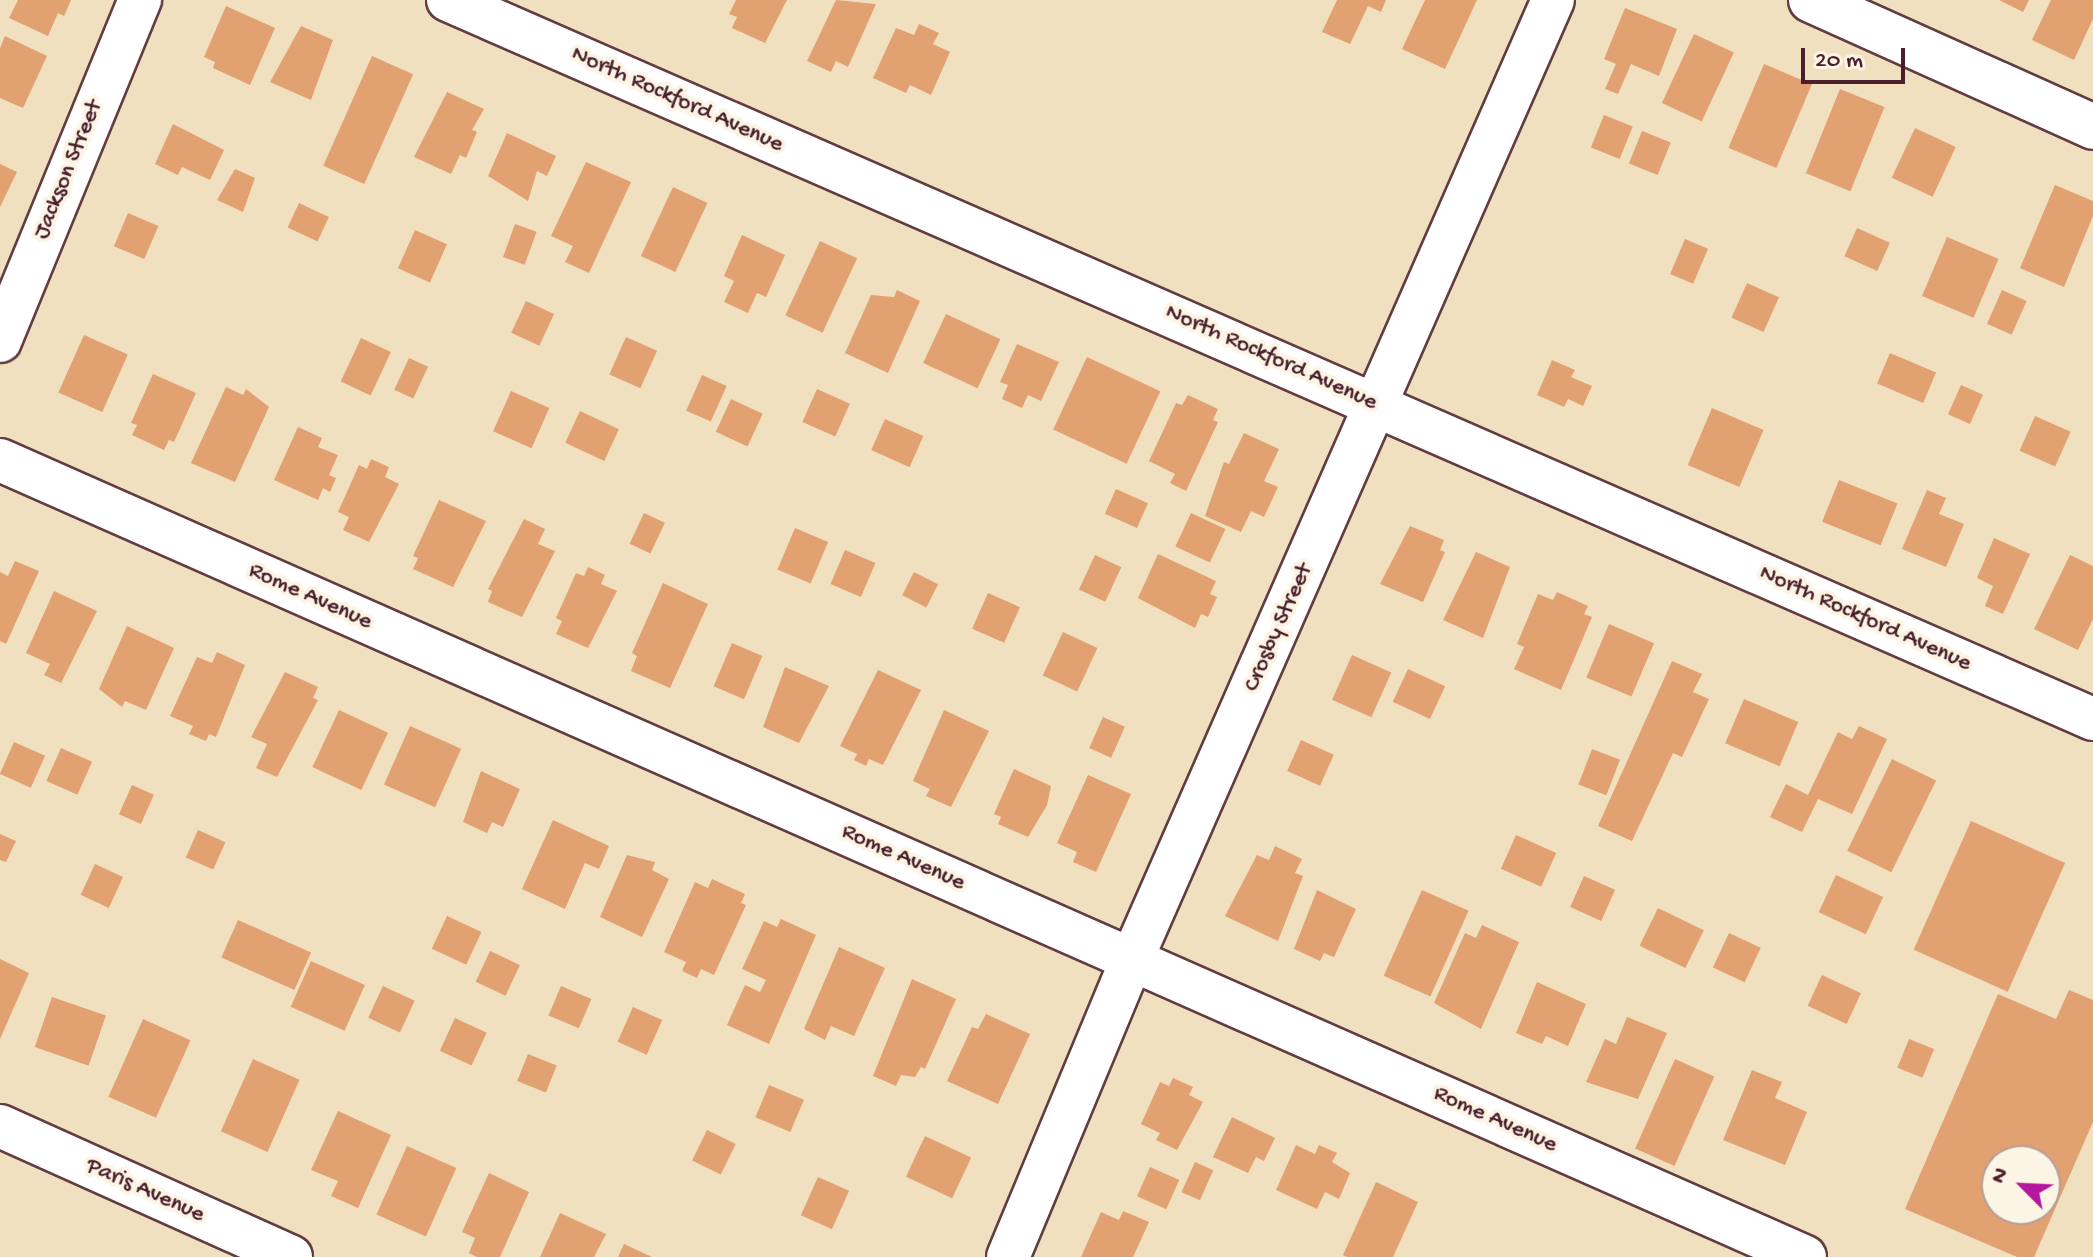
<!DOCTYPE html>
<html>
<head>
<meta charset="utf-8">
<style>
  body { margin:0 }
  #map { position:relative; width:2093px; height:1257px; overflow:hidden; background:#f0e0c0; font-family:"Gochi Hand",sans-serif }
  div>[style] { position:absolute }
  .building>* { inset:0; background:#e1a171; transform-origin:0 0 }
  .roads { filter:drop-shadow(2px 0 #633c41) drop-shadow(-2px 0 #633c41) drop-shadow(0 2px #633c41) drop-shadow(0 -2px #633c41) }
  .minor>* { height:42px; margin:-21px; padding:0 21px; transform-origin:21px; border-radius:21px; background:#fff }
  .tertiary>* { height:44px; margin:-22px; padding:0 22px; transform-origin:22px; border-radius:22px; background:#fff }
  span { translate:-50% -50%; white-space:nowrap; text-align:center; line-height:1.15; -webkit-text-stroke:8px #fcf5e5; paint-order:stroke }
  .street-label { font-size:24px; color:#4a1f2b }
  .north { position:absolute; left:1981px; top:1145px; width:80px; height:80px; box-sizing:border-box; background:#fcf5e5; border:2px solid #b59f9b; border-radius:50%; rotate:294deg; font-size:22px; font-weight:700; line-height:32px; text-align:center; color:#4a1f2b }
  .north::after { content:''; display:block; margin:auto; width:28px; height:36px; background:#b5179e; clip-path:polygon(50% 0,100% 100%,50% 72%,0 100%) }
  .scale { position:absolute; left:1801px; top:48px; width:104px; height:36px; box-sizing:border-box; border:4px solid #4a1f2b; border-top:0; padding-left:10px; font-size:24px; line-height:28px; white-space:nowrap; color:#4a1f2b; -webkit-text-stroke:6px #fcf5e5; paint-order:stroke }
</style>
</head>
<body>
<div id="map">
  <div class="building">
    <i style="clip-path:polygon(18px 0,71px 0,64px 16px,58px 13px,48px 36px,9px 18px)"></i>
    <i style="clip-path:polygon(736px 0,787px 0,765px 43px,732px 28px,737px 17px,729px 14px)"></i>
    <i style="clip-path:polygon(836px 0,876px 4px,848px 67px,836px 61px,831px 72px,807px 61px)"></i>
    <i style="clip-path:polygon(1337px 0,1386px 0,1381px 12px,1368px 6px,1350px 44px,1322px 32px)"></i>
    <i style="clip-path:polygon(1425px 0,1477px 0,1445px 69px,1402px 49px)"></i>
    <i style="clip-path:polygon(1999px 0,2029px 0,2023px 12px)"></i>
    <i style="clip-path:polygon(2051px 0,2093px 0,2093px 19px,2074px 60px,2032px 40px)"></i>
    <i style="clip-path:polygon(226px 6px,275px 28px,250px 85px,213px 68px,215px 62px,204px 57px)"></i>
    <i style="clip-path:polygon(1625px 8px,1677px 29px,1659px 76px,1631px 64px,1618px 94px,1605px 89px,1616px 64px,1604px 59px)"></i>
    <i style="clip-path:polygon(919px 24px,939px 33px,933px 44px,950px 52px,931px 95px,910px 85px,906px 93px,873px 78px,896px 28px,914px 35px)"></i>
    <i style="clip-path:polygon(301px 26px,333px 40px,311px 100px,270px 82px)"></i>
    <i style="left:1694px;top:34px;width:44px;height:76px;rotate:25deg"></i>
    <i style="clip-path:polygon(5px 36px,47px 56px,23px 108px,0 98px,0 48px)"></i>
    <i style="left:372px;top:56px;width:45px;height:120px;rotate:24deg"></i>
    <i style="left:1764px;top:64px;width:52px;height:91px;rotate:23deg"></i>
    <i style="left:1840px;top:89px;width:48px;height:91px;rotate:22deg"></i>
    <i style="clip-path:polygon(447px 92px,484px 109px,472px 130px,477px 132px,466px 158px,460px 155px,451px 174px,414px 157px)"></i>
    <i style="left:1604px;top:115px;width:31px;height:35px;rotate:22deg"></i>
    <i style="clip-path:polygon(173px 124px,224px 150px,210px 180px,182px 167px,178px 175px,155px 164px)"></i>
    <i style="left:1915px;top:128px;width:45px;height:55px;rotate:25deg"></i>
    <i style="left:1642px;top:131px;width:31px;height:35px;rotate:22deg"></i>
    <i style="clip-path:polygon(507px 133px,556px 156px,547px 176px,537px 171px,528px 201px,488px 176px)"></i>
    <i style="clip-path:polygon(586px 162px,631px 182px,589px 273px,565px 262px,573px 246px,551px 236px)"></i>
    <i style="clip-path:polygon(0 164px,17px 172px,0 207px)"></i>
    <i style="clip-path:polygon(235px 169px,255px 178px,243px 212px,217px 200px)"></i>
    <i style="clip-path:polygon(2055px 185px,2093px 201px,2093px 216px,2064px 287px,2020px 268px)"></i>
    <i style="left:673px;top:187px;width:38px;height:76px;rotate:25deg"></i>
    <i style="left:299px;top:203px;width:33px;height:27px;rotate:25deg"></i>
    <i style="left:128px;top:213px;width:33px;height:36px;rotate:23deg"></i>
    <i style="left:515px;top:224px;width:23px;height:35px;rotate:20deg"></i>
    <i style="left:1857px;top:228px;width:36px;height:31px;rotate:24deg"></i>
    <i style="left:415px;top:230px;width:35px;height:42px;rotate:24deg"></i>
    <i style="clip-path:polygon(742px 235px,785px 255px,766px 297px,757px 293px,748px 313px,724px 302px,734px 281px,724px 276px)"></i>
    <i style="left:1947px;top:237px;width:56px;height:64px;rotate:23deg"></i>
    <i style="left:1685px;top:239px;width:25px;height:38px;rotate:23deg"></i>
    <i style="left:820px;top:241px;width:41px;height:82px;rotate:25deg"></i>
    <i style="left:1747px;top:283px;width:35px;height:38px;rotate:24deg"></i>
    <i style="clip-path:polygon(897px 290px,920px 301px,888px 373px,845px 353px,871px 295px,894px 297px)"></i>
    <i style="left:2002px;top:290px;width:27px;height:37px;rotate:24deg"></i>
    <i style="left:526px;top:301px;width:31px;height:35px;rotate:25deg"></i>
    <i style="left:946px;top:314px;width:60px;height:54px;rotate:25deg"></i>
    <i style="left:84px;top:335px;width:48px;height:63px;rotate:24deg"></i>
    <i style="left:626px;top:337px;width:34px;height:41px;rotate:24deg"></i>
    <i style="left:361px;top:338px;width:33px;height:48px;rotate:25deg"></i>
    <i style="clip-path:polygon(1017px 344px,1059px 362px,1041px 401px,1028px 395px,1022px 408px,1002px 399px,1008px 385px,1000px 382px)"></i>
    <i style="left:1890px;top:353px;width:50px;height:33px;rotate:23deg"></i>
    <i style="left:1087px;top:357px;width:81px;height:80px;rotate:25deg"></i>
    <i style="left:409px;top:358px;width:21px;height:35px;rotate:25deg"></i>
    <i style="clip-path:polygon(1552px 360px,1575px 370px,1571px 377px,1592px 386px,1583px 406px,1568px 399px,1564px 407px,1537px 395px)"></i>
    <i style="clip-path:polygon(153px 374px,196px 393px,174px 442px,169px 440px,164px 450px,132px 435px,137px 425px,131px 423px)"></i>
    <i style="left:702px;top:375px;width:27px;height:39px;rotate:24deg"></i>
    <i style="left:1961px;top:385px;width:24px;height:32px;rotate:24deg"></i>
    <i style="clip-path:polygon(226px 387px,243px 395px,246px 389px,269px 407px,235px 482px,191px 463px)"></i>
    <i style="left:817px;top:389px;width:36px;height:36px;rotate:24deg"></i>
    <i style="left:511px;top:391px;width:42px;height:44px;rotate:24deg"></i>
    <i style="clip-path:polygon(1188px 395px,1218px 409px,1213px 420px,1218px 422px,1186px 491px,1170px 483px,1175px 474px,1149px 461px,1176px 403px,1182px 405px)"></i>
    <i style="left:731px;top:399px;width:35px;height:36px;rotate:25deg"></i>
    <i style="left:1712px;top:408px;width:56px;height:62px;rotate:23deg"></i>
    <i style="left:580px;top:411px;width:43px;height:35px;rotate:25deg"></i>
    <i style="left:2035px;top:416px;width:39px;height:38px;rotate:24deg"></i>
    <i style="left:885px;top:419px;width:42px;height:34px;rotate:24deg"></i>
    <i style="clip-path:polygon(298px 427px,322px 438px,318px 447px,338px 455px,329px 475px,336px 478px,330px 492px,323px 488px,318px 500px,274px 480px)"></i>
    <i style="clip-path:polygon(1244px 433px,1279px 449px,1264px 481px,1278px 487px,1264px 517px,1251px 511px,1241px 532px,1205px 516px,1224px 462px,1229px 464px)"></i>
    <i style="clip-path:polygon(371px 459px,389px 467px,385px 477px,399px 484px,369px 542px,343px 530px,349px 517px,338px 512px,359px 465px,367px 469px)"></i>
    <i style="left:1839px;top:480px;width:63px;height:45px;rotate:22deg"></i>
    <i style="left:1116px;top:489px;width:35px;height:27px;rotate:24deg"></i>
    <i style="clip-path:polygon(1927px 490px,1946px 498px,1939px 514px,1964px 524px,1946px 567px,1902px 549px)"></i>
    <i style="clip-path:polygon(439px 500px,486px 521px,453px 587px,413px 569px,418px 558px,413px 556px)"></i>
    <i style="left:644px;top:513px;width:23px;height:34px;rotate:25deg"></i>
    <i style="left:1191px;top:513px;width:38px;height:37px;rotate:25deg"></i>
    <i style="clip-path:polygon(524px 519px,545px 529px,538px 544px,555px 551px,522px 617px,488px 602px,492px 591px,488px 589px)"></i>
    <i style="clip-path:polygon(1410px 526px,1444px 540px,1440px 550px,1445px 552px,1423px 602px,1380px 584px)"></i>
    <i style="left:795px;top:528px;width:36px;height:45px;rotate:23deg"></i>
    <i style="clip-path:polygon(1994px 538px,2030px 554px,2003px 614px,1985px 606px,1993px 586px,1977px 578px)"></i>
    <i style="left:845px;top:550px;width:33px;height:37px;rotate:23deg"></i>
    <i style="clip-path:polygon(1476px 552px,1510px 567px,1483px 638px,1443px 620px)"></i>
    <i style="clip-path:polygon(1158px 554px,1216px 581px,1210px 594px,1217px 597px,1208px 617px,1201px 614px,1195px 628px,1138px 598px)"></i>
    <i style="left:1095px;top:555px;width:29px;height:38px;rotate:25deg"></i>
    <i style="clip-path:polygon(2070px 555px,2093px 566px,2093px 619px,2078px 650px,2034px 629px)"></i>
    <i style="clip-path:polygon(15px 561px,39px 571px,6px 644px,0 641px,0 572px,8px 576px)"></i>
    <i style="clip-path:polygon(588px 567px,605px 575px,601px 584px,617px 591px,588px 648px,556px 634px,562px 621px,556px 618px,576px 573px,584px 576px)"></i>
    <i style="left:914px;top:572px;width:27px;height:26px;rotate:27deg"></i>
    <i style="clip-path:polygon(663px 583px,708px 604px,670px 688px,631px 671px,637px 656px,632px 653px)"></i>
    <i style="clip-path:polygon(54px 591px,97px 611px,61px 683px,44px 675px,50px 664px,26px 653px)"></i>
    <i style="clip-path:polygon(1557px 592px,1588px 606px,1584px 614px,1592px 617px,1561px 690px,1514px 669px,1524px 647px,1517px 644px,1538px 594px,1553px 600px)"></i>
    <i style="left:988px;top:593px;width:35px;height:39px;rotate:24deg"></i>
    <i style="left:1609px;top:624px;width:49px;height:58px;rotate:23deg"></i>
    <i style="clip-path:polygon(127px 626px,174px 648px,146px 710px,125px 701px,122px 707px,99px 689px)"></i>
    <i style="left:1063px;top:632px;width:38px;height:48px;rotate:25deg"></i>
    <i style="left:732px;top:643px;width:33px;height:47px;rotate:23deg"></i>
    <i style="clip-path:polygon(217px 652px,245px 665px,216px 737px,209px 734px,206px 741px,189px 734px,193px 726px,170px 716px,197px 657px,212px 663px)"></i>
    <i style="left:1352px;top:655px;width:43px;height:49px;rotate:24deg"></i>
    <i style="clip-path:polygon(1672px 661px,1702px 674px,1693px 692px,1709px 699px,1682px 757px,1673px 753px,1632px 841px,1598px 826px)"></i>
    <i style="clip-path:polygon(785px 667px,829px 686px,799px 743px,763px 727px)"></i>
    <i style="left:1408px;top:669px;width:41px;height:36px;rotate:25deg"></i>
    <i style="clip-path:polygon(878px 670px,921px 690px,883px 765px,869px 759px,866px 766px,854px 760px,857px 754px,840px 746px)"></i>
    <i style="clip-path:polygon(285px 672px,318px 687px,313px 698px,318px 700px,277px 777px,256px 768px,267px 744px,251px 737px)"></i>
    <i style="left:1744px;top:699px;width:59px;height:48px;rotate:23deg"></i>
    <i style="left:339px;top:710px;width:54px;height:63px;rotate:25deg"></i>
    <i style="clip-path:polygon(944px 710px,989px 731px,951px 807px,926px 796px,930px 789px,913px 781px)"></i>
    <i style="left:1103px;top:717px;width:24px;height:34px;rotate:24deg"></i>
    <i style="left:410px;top:726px;width:56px;height:64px;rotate:24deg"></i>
    <i style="clip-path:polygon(1859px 726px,1887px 739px,1852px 814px,1818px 799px,1802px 832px,1770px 817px,1786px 784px,1808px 795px,1838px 732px,1852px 739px)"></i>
    <i style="left:1301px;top:740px;width:36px;height:34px;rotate:24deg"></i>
    <i style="left:14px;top:742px;width:34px;height:35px;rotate:24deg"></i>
    <i style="left:61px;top:748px;width:34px;height:36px;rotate:24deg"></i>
    <i style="left:1592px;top:749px;width:30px;height:38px;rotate:21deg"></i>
    <i style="left:1892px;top:759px;width:49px;height:102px;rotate:26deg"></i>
    <i style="clip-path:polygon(1014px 769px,1051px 786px,1047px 805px,1028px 837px,998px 824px,1001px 817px,994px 814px)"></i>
    <i style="clip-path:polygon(481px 771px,520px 789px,503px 827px,492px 822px,487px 833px,463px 822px)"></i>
    <i style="clip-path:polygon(1088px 775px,1131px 794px,1096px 872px,1073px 862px,1077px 852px,1057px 843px)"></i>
    <i style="left:132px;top:785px;width:24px;height:32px;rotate:24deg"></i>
    <i style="clip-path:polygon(553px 820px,609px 846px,599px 869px,585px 863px,565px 909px,522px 889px)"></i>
    <i style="left:1971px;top:821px;width:103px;height:141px;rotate:24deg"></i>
    <i style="left:198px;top:830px;width:30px;height:30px;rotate:24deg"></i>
    <i style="clip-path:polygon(0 834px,16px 841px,6px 862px,0 860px)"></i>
    <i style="left:1516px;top:835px;width:44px;height:37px;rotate:24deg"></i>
    <i style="clip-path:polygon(1275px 846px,1302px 859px,1295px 873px,1303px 876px,1278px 941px,1225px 916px,1257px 855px,1269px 860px)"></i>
    <i style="clip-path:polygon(627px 855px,655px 862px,652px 870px,669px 879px,642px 937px,600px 917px)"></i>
    <i style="left:95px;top:864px;width:31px;height:34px;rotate:25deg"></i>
    <i style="left:1836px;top:875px;width:52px;height:41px;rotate:25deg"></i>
    <i style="left:1584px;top:876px;width:34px;height:34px;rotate:24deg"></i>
    <i style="clip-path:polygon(712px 879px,745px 894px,741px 903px,746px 905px,714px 975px,701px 969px,697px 978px,682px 971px,686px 962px,664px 952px,695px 882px,708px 888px)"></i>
    <i style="clip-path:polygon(1317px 890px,1356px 909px,1334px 957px,1324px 953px,1320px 961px,1294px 949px)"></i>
    <i style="left:1422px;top:890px;width:51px;height:94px;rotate:24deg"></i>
    <i style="left:1658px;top:908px;width:51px;height:42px;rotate:26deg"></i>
    <i style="left:447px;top:916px;width:38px;height:36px;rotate:25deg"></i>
    <i style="clip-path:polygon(781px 919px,816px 935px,769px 1044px,727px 1025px,745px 985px,760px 992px,766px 980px,742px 969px,764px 921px,777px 927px)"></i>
    <i style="left:238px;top:920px;width:80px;height:41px;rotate:24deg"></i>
    <i style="clip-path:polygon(1482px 925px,1519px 942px,1481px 1029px,1434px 1003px,1465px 933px,1476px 938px)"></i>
    <i style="left:1729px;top:933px;width:35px;height:38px;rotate:25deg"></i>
    <i style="clip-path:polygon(839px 947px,885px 968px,854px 1036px,831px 1026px,825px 1040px,804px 1029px)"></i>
    <i style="left:490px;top:951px;width:33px;height:34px;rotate:25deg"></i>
    <i style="clip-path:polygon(0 959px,29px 973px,0 1039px)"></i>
    <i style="left:311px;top:961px;width:59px;height:50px;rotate:24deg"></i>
    <i style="left:1822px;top:975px;width:43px;height:34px;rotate:25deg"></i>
    <i style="clip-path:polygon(912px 979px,956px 999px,925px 1069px,921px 1067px,915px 1077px,901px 1075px,896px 1086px,873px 1076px)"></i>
    <i style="clip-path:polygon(1537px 982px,1586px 1004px,1568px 1046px,1546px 1036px,1542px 1044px,1516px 1033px)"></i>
    <i style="left:383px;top:986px;width:35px;height:35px;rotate:25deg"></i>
    <i style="left:561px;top:986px;width:33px;height:32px;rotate:23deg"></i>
    <i style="clip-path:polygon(evenodd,2069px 990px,2093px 1000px,2093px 1122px,2034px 1257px,2017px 1257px,1905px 1209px,1998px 994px,2056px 1019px,2069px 990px,1997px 1161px,2045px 1161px,2045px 1209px,1997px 1209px,1997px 1161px)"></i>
    <i style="left:52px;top:997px;width:57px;height:53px;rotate:19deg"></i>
    <i style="left:633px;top:1007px;width:32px;height:38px;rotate:24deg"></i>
    <i style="clip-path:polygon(986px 1014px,1030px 1034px,998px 1104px,947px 1081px,972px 1027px,978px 1029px)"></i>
    <i style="clip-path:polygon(1627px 1017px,1667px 1033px,1638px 1099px,1586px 1082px,1605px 1039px,1616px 1044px)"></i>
    <i style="left:455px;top:1018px;width:35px;height:36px;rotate:25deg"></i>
    <i style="left:143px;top:1019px;width:52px;height:85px;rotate:24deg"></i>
    <i style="left:1909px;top:1039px;width:27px;height:31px;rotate:22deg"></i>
    <i style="left:528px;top:1054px;width:31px;height:29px;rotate:22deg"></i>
    <i style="left:253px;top:1059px;width:51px;height:79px;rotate:24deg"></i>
    <i style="left:1675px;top:1059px;width:43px;height:98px;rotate:24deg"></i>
    <i style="clip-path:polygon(1752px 1070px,1782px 1082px,1775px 1098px,1807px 1112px,1785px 1165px,1723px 1140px)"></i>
    <i style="clip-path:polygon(1173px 1078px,1193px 1087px,1189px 1095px,1203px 1102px,1177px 1150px,1156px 1140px,1160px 1133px,1141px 1124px,1160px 1082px,1169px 1086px)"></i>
    <i style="left:769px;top:1085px;width:38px;height:35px;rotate:23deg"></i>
    <i style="clip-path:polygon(338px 1111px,391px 1135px,358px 1208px,331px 1196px,338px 1181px,311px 1170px)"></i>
    <i style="clip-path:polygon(1232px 1117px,1275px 1138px,1264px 1161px,1256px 1157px,1248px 1173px,1213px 1157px)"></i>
    <i style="left:707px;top:1130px;width:32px;height:34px;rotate:26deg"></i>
    <i style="left:925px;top:1136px;width:51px;height:45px;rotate:25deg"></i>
    <i style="clip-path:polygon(1296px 1145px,1315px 1154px,1319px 1145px,1337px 1153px,1332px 1162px,1350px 1173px,1339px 1199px,1325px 1192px,1317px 1209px,1276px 1190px)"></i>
    <i style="left:407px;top:1146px;width:54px;height:75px;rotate:24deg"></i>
    <i style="left:1195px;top:1162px;width:20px;height:33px;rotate:24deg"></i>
    <i style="left:1150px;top:1167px;width:32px;height:32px;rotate:24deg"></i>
    <i style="clip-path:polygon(489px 1173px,529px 1192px,500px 1257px,477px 1257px,469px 1253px,475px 1238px,462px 1232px)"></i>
    <i style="left:818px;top:1177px;width:34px;height:42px;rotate:24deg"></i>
    <i style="clip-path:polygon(1376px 1182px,1418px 1202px,1393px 1257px,1347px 1257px,1343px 1255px)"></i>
    <i style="clip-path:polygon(1123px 1211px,1149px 1222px,1133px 1257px,1081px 1257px,1101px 1212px,1119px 1220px)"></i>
    <i style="clip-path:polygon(560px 1213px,606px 1234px,594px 1257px,540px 1257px)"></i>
    <i style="clip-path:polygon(624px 1244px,652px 1257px,618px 1257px)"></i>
  </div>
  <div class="roads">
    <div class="minor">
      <i style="left:448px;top:0;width:1795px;rotate:23.61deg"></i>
      <i style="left:0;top:341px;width:369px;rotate:-67.7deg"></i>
      <i style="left:0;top:460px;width:1973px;rotate:23.82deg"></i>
      <i style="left:0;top:1126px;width:319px;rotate:24.2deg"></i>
      <i style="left:1008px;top:1257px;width:323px;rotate:-67.4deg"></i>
      <i style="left:1132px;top:959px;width:1047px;rotate:-66.3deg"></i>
    </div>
    <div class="tertiary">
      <i style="left:1811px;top:0;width:309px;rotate:24.2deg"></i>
    </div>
  </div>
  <div class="street-label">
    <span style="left:677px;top:100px;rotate:24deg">North Rockford Avenue</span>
    <span style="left:69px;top:170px;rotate:-68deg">Jackson Street</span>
    <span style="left:1271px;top:358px;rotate:24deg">North Rockford Avenue</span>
    <span style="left:310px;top:597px;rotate:24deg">Rome Avenue</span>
    <span style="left:1865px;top:619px;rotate:24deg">North Rockford Avenue</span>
    <span style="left:1279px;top:628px;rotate:-66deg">Crosby Street</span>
    <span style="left:903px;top:858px;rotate:24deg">Rome Avenue</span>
    <span style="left:1495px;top:1120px;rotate:24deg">Rome Avenue</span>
    <span style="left:145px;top:1191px;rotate:24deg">Paris Avenue</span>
  </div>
  <div class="north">N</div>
  <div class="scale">20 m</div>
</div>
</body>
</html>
